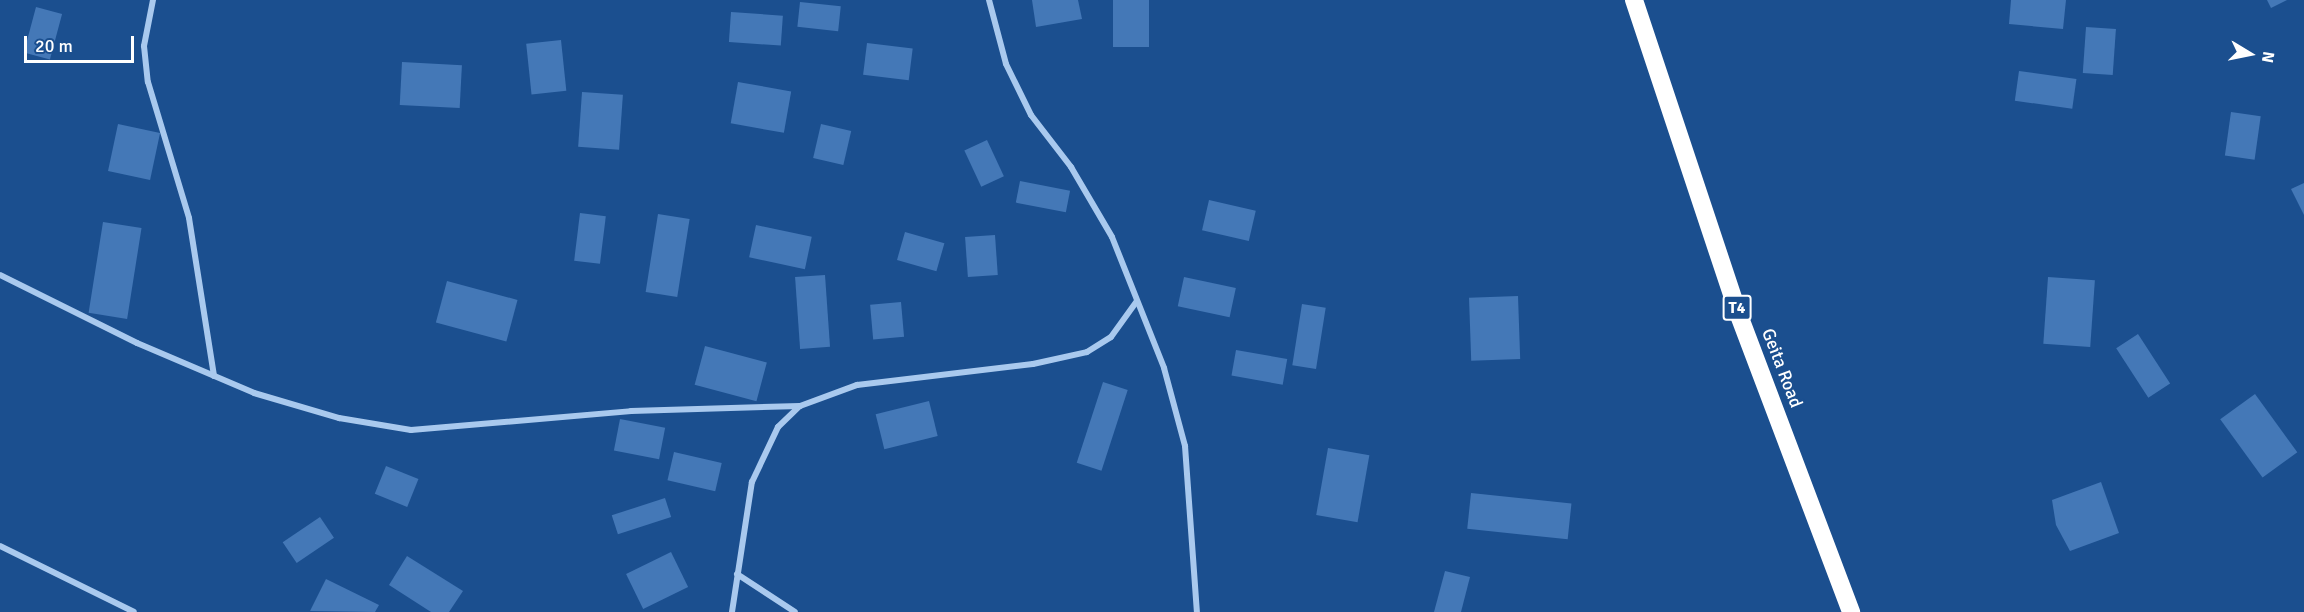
<!DOCTYPE html>
<html>
<head>
<meta charset="utf-8">
<style>
  body { margin:0 }
  #map { position:relative; width:2304px; height:612px; overflow:hidden; background:#1b4f8f; font-family:Signika,sans-serif }
  div>[style] { position:absolute }
  .building>* { inset:0; background:#4478b7; transform-origin:0 0 }
  .street>* { height:6px; margin:-3px; padding:0 3px; transform-origin:3px; border-radius:3px; background:#a9c9ee }
  .highway>* { height:18px; margin:-9px; padding:0 9px; transform-origin:9px; border-radius:9px; background:#fff }
  span { translate:-50% -50%; white-space:nowrap; text-align:center; line-height:1.15; -webkit-text-stroke:4.5px #1b4f8f; paint-order:stroke }
  .shield-label span { padding:2px 4px; background:#1b4f8f; border:2px solid; border-radius:4px; -webkit-text-stroke-width:0 }
  .shield-label { font-size:16px; color:#fff; font-weight:700 }
  .street-label { font-size:18px; color:#fff }
  .north { position:absolute; left:2220px; top:24px; width:60px; height:60px; -webkit-text-stroke:4px #1b4f8f; paint-order:stroke; rotate:100deg; font-size:16px; font-weight:700; line-height:24px; text-align:center; color:#fff }
  .north::after { content:''; display:block; margin:auto; width:21px; height:27px; background:#fff; clip-path:polygon(50% 0,100% 100%,50% 72%,0 100%) }
  .scale { position:absolute; left:24px; top:36px; width:110px; height:27px; box-sizing:border-box; border:3px solid #fff; border-top:0; padding-left:8px; font-size:18px; line-height:21px; white-space:nowrap; color:#fff; -webkit-text-stroke:4px #1b4f8f; paint-order:stroke }
</style>
</head>
<body>
<div id="map">
  <div class="building">
    <i style="clip-path:polygon(1032px 0,1078px 0,1082px 19px,1036px 27px)"></i>
    <i style="left:1113px;top:0;width:36px;height:47px"></i>
    <i style="clip-path:polygon(2011px 0,2066px 0,2063px 29px,2009px 24px)"></i>
    <i style="clip-path:polygon(2267px 0,2287px 0,2271px 8px)"></i>
    <i style="left:800px;top:2px;width:41px;height:25px;rotate:6deg"></i>
    <i style="left:36px;top:7px;width:27px;height:47px;rotate:15deg"></i>
    <i style="left:731px;top:12px;width:52px;height:30px;rotate:4deg"></i>
    <i style="left:2086px;top:27px;width:30px;height:46px;rotate:4deg"></i>
    <i style="left:561px;top:40px;width:51px;height:35px;rotate:84deg"></i>
    <i style="left:867px;top:43px;width:46px;height:32px;rotate:7deg"></i>
    <i style="left:402px;top:62px;width:60px;height:43px;rotate:3deg"></i>
    <i style="left:2019px;top:71px;width:58px;height:30px;rotate:8deg"></i>
    <i style="left:738px;top:82px;width:54px;height:42px;rotate:10deg"></i>
    <i style="left:582px;top:92px;width:41px;height:55px;rotate:4deg"></i>
    <i style="left:2231px;top:112px;width:30px;height:44px;rotate:8deg"></i>
    <i style="left:118px;top:124px;width:43px;height:48px;rotate:12deg"></i>
    <i style="left:821px;top:124px;width:31px;height:35px;rotate:13deg"></i>
    <i style="left:987px;top:140px;width:40px;height:25px;rotate:65deg"></i>
    <i style="left:1020px;top:181px;width:51px;height:22px;rotate:11deg"></i>
    <i style="clip-path:polygon(2304px 183px,2304px 215px,2291px 189px)"></i>
    <i style="left:1209px;top:200px;width:48px;height:31px;rotate:13deg"></i>
    <i style="left:580px;top:213px;width:26px;height:48px;rotate:7deg"></i>
    <i style="left:658px;top:214px;width:32px;height:79px;rotate:9deg"></i>
    <i style="left:103px;top:222px;width:39px;height:92px;rotate:9deg"></i>
    <i style="left:756px;top:225px;width:57px;height:33px;rotate:12deg"></i>
    <i style="left:905px;top:232px;width:41px;height:29px;rotate:16deg"></i>
    <i style="left:995px;top:235px;width:40px;height:30px;rotate:86deg"></i>
    <i style="left:825px;top:275px;width:72px;height:30px;rotate:86deg"></i>
    <i style="left:1184px;top:277px;width:53px;height:30px;rotate:12deg"></i>
    <i style="left:2048px;top:277px;width:47px;height:67px;rotate:4deg"></i>
    <i style="left:447px;top:281px;width:73px;height:43px;rotate:15deg"></i>
    <i style="left:1518px;top:296px;width:63px;height:49px;rotate:88deg"></i>
    <i style="left:901px;top:302px;width:35px;height:31px;rotate:85deg"></i>
    <i style="left:1302px;top:304px;width:24px;height:62px;rotate:9deg"></i>
    <i style="left:2138px;top:334px;width:59px;height:26px;rotate:57deg"></i>
    <i style="left:705px;top:346px;width:64px;height:40px;rotate:15deg"></i>
    <i style="left:1236px;top:350px;width:52px;height:26px;rotate:10deg"></i>
    <i style="left:1103px;top:382px;width:26px;height:85px;rotate:18deg"></i>
    <i style="left:2255px;top:394px;width:72px;height:43px;rotate:54deg"></i>
    <i style="left:929px;top:401px;width:36px;height:55px;rotate:76deg"></i>
    <i style="left:620px;top:419px;width:46px;height:32px;rotate:11deg"></i>
    <i style="left:1328px;top:448px;width:42px;height:68px;rotate:10deg"></i>
    <i style="left:674px;top:452px;width:49px;height:29px;rotate:13deg"></i>
    <i style="left:386px;top:466px;width:35px;height:30px;rotate:22deg"></i>
    <i style="clip-path:polygon(2101px 482px,2119px 533px,2070px 551px,2056px 525px,2052px 500px)"></i>
    <i style="left:1471px;top:493px;width:101px;height:36px;rotate:6deg"></i>
    <i style="left:665px;top:498px;width:20px;height:56px;rotate:72deg"></i>
    <i style="left:320px;top:517px;width:25px;height:45px;rotate:56deg"></i>
    <i style="left:671px;top:552px;width:39px;height:50px;rotate:64deg"></i>
    <i style="clip-path:polygon(407px 556px,463px 591px,449px 612px,431px 612px,389px 585px)"></i>
    <i style="clip-path:polygon(1445px 571px,1470px 577px,1461px 612px,1434px 612px)"></i>
    <i style="clip-path:polygon(326px 579px,379px 605px,375px 612px,310px 611px)"></i>
  </div>
  <div class="street">
    <i style="left:153px;top:0;width:47px;rotate:101.1deg"></i>
    <i style="left:144px;top:46px;width:36px;rotate:84deg"></i>
    <i style="left:148px;top:82px;width:142px;rotate:73.2deg"></i>
    <i style="left:189px;top:218px;width:160px;rotate:81deg"></i>
    <i style="left:989px;top:0;width:66px;rotate:75.1deg"></i>
    <i style="left:1006px;top:64px;width:57px;rotate:63.9deg"></i>
    <i style="left:1031px;top:115px;width:66px;rotate:52.4deg"></i>
    <i style="left:1071px;top:167px;width:81px;rotate:59.6deg"></i>
    <i style="left:1112px;top:237px;width:141px;rotate:68.3deg"></i>
    <i style="left:1164px;top:368px;width:81px;rotate:74.9deg"></i>
    <i style="left:1185px;top:446px;width:166px;rotate:85.9deg"></i>
    <i style="left:0;top:275px;width:153px;rotate:26.4deg"></i>
    <i style="left:137px;top:343px;width:127px;rotate:23.1deg"></i>
    <i style="left:254px;top:393px;width:89px;rotate:16.4deg"></i>
    <i style="left:339px;top:418px;width:73px;rotate:9.5deg"></i>
    <i style="left:411px;top:430px;width:221px;rotate:-4.9deg"></i>
    <i style="left:631px;top:411px;width:169px;rotate:-1.7deg"></i>
    <i style="left:0;top:546px;width:149px;rotate:26.2deg"></i>
    <i style="left:737px;top:574px;width:69px;rotate:33.2deg"></i>
    <i style="left:732px;top:612px;width:132px;rotate:-81.3deg"></i>
    <i style="left:752px;top:482px;width:61px;rotate:-64.7deg"></i>
    <i style="left:778px;top:427px;width:30px;rotate:-44deg"></i>
    <i style="left:800px;top:406px;width:61px;rotate:-20.2deg"></i>
    <i style="left:857px;top:385px;width:177px;rotate:-6.8deg"></i>
    <i style="left:1033px;top:364px;width:55px;rotate:-12.5deg"></i>
    <i style="left:1087px;top:352px;width:28px;rotate:-32deg"></i>
    <i style="left:1111px;top:337px;width:44px;rotate:-54.2deg"></i>
  </div>
  <div class="highway">
    <i style="left:1634px;top:0;width:327px;rotate:71.6deg"></i>
    <i style="left:1737px;top:310px;width:323px;rotate:69.3deg"></i>
  </div>
  <div class="shield-label">
    <span style="left:1737px;top:308px">T4</span>
  </div>
  <div class="street-label">
    <span style="left:1782px;top:368px;rotate:69deg">Geita Road</span>
  </div>
  <div class="north">N</div>
  <div class="scale">20 m</div>
</div>
</body>
</html>
